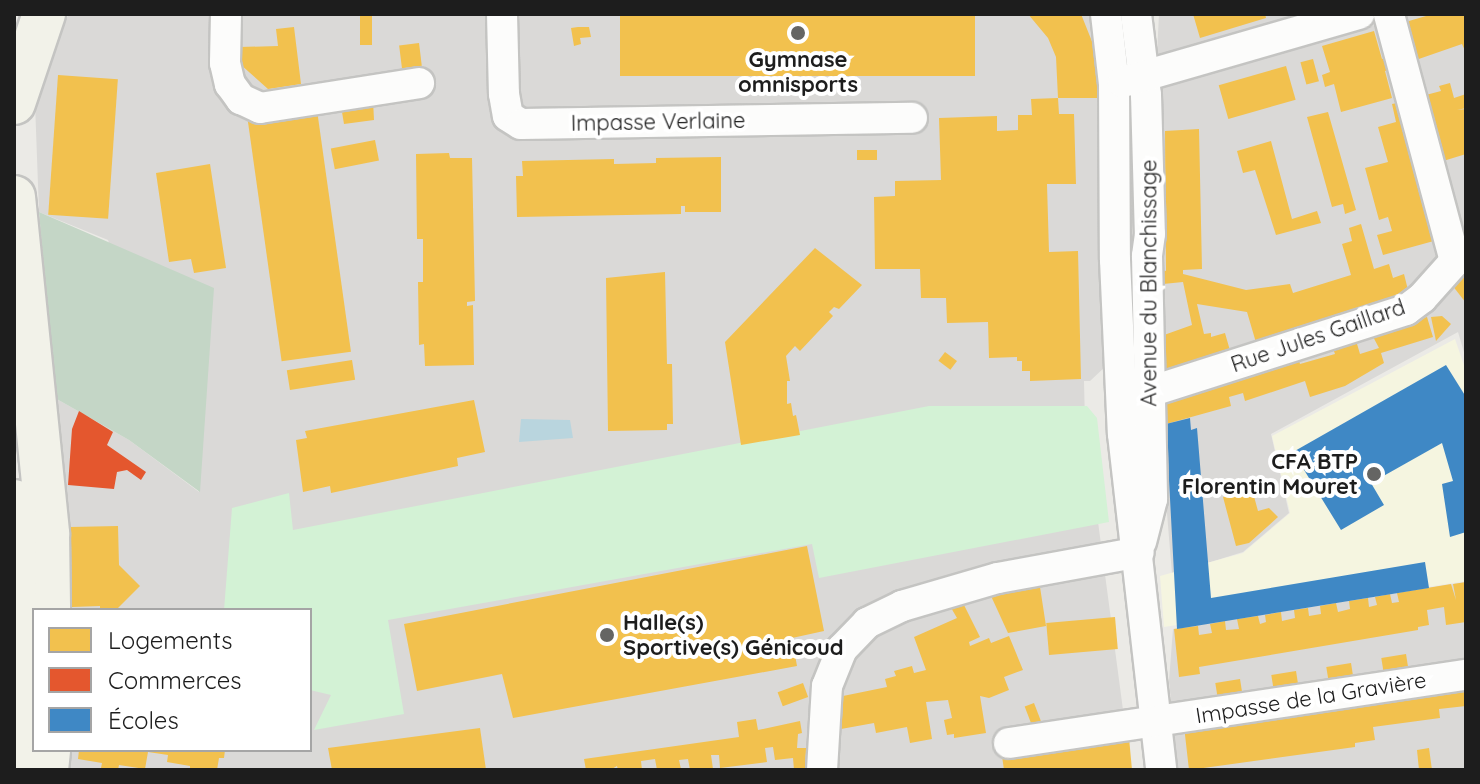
<!DOCTYPE html>
<meta charset="utf-8">
<style>
body{margin:0}
#map{position:relative;width:1480px;height:784px;overflow:hidden;background:#ebeae6;font-family:Quicksand,sans-serif}
div>[style]{position:absolute}
.residential>*{inset:0;background:#dad9d7}
.education>*{inset:0;background:#f5f5e0}
.cemetery>*{inset:0;background:#c4d6c6}
.park>*{inset:0;background:#d3f2d5}
.water>*{inset:0;background:#b9d5de}
.homes>*{inset:0;background:#f2c14e;transform-origin:0 0}
.shops>*{inset:0;background:#e4572e}
.schools>*{inset:0;background:#3f88c5}
.roads{filter:drop-shadow(2px 0 #c4c4c2) drop-shadow(-2px 0 #c4c4c2) drop-shadow(0 2px #c4c4c2) drop-shadow(0 -2px #c4c4c2)}
.street>*{height:30px;margin:-15px;padding:0 15px;transform-origin:15px;border-radius:15px;background:#fcfcfb}
.secondary>*{height:42px;margin:-21px;padding:0 21px;transform-origin:21px;border-radius:21px;background:#f2f2e9}
.dots>*{width:22px;height:22px;translate:-50% -50%;box-sizing:border-box;border:4px solid #fff;border-radius:50%}
span{translate:-50% -50%;white-space:nowrap;text-align:center;line-height:1.15;-webkit-text-stroke:8px #fff;paint-order:stroke}
.poi-label{font-size:22px;color:#1d1d1d;font-weight:700}
.right{translate:-100% -50%;text-align:right}
.left{translate:0 -50%;text-align:left}
.street-label{font-size:22px;color:#1d1d1d}
.frame{position:absolute;inset:0;border:16px solid #1d1d1d;pointer-events:none}
.legend{position:absolute;left:32px;top:608px;width:280px;height:144px;box-sizing:border-box;background:#fff;border:2px solid #a5a5a5;margin:0;padding:10px 14px;list-style:none;font-size:24px;color:#1d1d1d}
.legend li{display:flex;align-items:center;gap:16px;height:40px}
.legend b{width:40px;border:2px solid #a5a5a5}
</style>
<div id="map">
<div class="residential">
<i style="clip-path:polygon(69px 14px,1090px 14px,1096px 23px,1106px 97px,1106px 366px,1090px 381px,1084px 381px,1085px 424px,1131px 770px,57px 770px,59px 750px,310px 750px,310px 610px,65px 610px,55px 398px,129px 440px,199px 492px,108px 240px,39px 212px,35px 103px,49px 47px)"></i>
<i style="clip-path:polygon(1159px 14px,1303px 14px,1157px 55px)"></i>
<i style="clip-path:polygon(1413px 14px,1466px 14px,1466px 359px,1458px 332px,1271px 434px,1289px 513px,1243px 552px,1172px 574px,1156px 380px,1156px 90px)"></i>
<i style="clip-path:polygon(1466px 582px,1466px 770px,1178px 770px,1169px 681px,1173px 629px)"></i>
</div>
<div class="education">
<i style="clip-path:polygon(1455px 339px,1466px 371px,1466px 581px,1164px 627px,1160px 576px,1243px 553px,1290px 513px,1272px 436px)"></i>
</div>
<div class="cemetery">
<i style="clip-path:polygon(39px 212px,214px 288px,200px 492px,129px 440px,55px 398px)"></i>
</div>
<div class="park">
<i style="clip-path:polygon(929px 406px,1087px 406px,1097px 418px,1109px 522px,819px 578px,812px 544px,388px 620px,404px 714px,314px 730px,331px 695px,310px 690px,310px 610px,224px 610px,232px 508px,289px 493px,293px 530px)"></i>
</div>
<div class="water">
<i style="clip-path:polygon(521px 419px,570px 420px,573px 438px,519px 442px)"></i>
</div>
<div class="homes">
<i style="left:360px;top:14px;width:12px;height:31px"></i>
<i style="left:620px;top:14px;width:355px;height:62px"></i>
<i style="clip-path:polygon(1028px 14px,1081px 14px,1095px 49px,1099px 98px,1058px 98px,1056px 57px,1048px 38px)"></i>
<i style="clip-path:polygon(1193px 14px,1265px 14px,1266px 18px,1200px 38px)"></i>
<i style="clip-path:polygon(1433px 14px,1466px 14px,1466px 53px,1462px 44px,1413px 61px,1402px 23px)"></i>
<i style="clip-path:polygon(294px 27px,301px 84px,268px 89px,240px 64px,240px 47px,278px 46px,276px 29px)"></i>
<i style="clip-path:polygon(578px 27px,589px 27px,591px 37px,580px 38px,581px 44px,574px 46px,571px 28px)"></i>
<i style="clip-path:polygon(1374px 31px,1382px 59px,1390px 56px,1394px 68px,1385px 71px,1392px 98px,1341px 112px,1334px 84px,1325px 87px,1322px 75px,1330px 72px,1322px 46px)"></i>
<i style="left:419px;top:43px;width:23px;height:20px;rotate:83deg"></i>
<i style="left:1313px;top:59px;width:23px;height:13px;rotate:75deg"></i>
<i style="left:1286px;top:66px;width:35px;height:70px;rotate:74deg"></i>
<i style="left:58px;top:75px;width:60px;height:140px;rotate:4deg"></i>
<i style="clip-path:polygon(1450px 83px,1454px 98px,1466px 94px,1466px 108px,1457px 110px,1466px 109px,1466px 154px,1440px 162px,1422px 96px,1441px 91px,1439px 86px)"></i>
<i style="clip-path:polygon(1058px 98px,1059px 114px,1074px 114px,1076px 184px,1047px 184px,1049px 252px,1078px 251px,1081px 379px,1030px 381px,1030px 371px,1022px 371px,1022px 361px,1017px 361px,1017px 357px,989px 358px,988px 322px,947px 323px,946px 298px,921px 298px,920px 269px,875px 269px,874px 197px,895px 196px,895px 181px,941px 180px,939px 118px,997px 116px,997px 131px,1018px 130px,1018px 115px,1032px 115px,1031px 99px)"></i>
<i style="clip-path:polygon(373px 100px,374px 120px,344px 124px,341px 106px)"></i>
<i style="clip-path:polygon(1402px 102px,1441px 239px,1383px 255px,1377px 235px,1392px 231px,1388px 217px,1379px 220px,1365px 168px,1388px 162px,1378px 127px,1396px 122px,1392px 104px)"></i>
<i style="left:317px;top:110px;width:244px;height:70px;rotate:82deg"></i>
<i style="clip-path:polygon(1328px 112px,1356px 210px,1345px 214px,1343px 204px,1332px 207px,1307px 117px)"></i>
<i style="clip-path:polygon(1199px 129px,1202px 269px,1183px 270px,1183px 274px,1246px 290px,1290px 284px,1293px 293px,1351px 275px,1342px 244px,1352px 241px,1349px 228px,1361px 224px,1374px 269px,1389px 264px,1393px 278px,1404px 274px,1409px 294px,1257px 346px,1247px 312px,1197px 304px,1204px 334px,1211px 333px,1211px 337px,1225px 333px,1231px 354px,1164px 373px,1164px 335px,1192px 325px,1183px 282px,1163px 284px,1162px 270px,1166px 271px,1165px 131px)"></i>
<i style="left:375px;top:140px;width:21px;height:45px;rotate:79deg"></i>
<i style="clip-path:polygon(1271px 141px,1292px 219px,1317px 211px,1321px 223px,1276px 235px,1255px 170px,1243px 173px,1237px 151px)"></i>
<i style="left:877px;top:150px;width:10px;height:20px;rotate:90deg"></i>
<i style="clip-path:polygon(449px 153px,450px 158px,472px 158px,475px 301px,467px 302px,467px 306px,473px 305px,474px 365px,425px 366px,424px 344px,419px 345px,418px 282px,423px 282px,423px 239px,417px 239px,416px 154px)"></i>
<i style="clip-path:polygon(721px 157px,721px 212px,685px 212px,685px 206px,681px 206px,681px 214px,517px 217px,516px 176px,523px 176px,522px 161px,614px 159px,614px 164px,656px 163px,656px 158px)"></i>
<i style="clip-path:polygon(210px 164px,226px 268px,194px 273px,191px 259px,169px 262px,156px 173px)"></i>
<i style="clip-path:polygon(815px 248px,862px 285px,839px 309px,834px 307px,829px 312px,833px 316px,800px 351px,795px 346px,786px 356px,790px 381px,787px 381px,787px 404px,791px 403px,793px 416px,796px 415px,800px 435px,741px 445px,725px 342px)"></i>
<i style="clip-path:polygon(665px 272px,667px 364px,672px 364px,673px 424px,667px 424px,667px 430px,608px 431px,606px 278px)"></i>
<i style="clip-path:polygon(1466px 275px,1466px 303px,1452px 285px)"></i>
<i style="clip-path:polygon(1442px 316px,1451px 324px,1436px 341px,1431px 317px)"></i>
<i style="clip-path:polygon(1427px 317px,1433px 337px,1381px 353px,1384px 363px,1345px 386px,1310px 397px,1305px 381px,1245px 401px,1243px 393px,1229px 397px,1231px 406px,1166px 424px,1165px 391px,1297px 353px,1300px 364px,1335px 354px,1331px 343px,1355px 337px,1360px 354px,1379px 348px,1370px 331px)"></i>
<i style="left:945px;top:352px;width:15px;height:11px;rotate:37deg"></i>
<i style="left:352px;top:360px;width:20px;height:66px;rotate:81deg"></i>
<i style="clip-path:polygon(474px 400px,485px 452px,457px 458px,458px 466px,331px 493px,330px 486px,303px 492px,296px 440px,307px 438px,305px 431px)"></i>
<i style="clip-path:polygon(1252px 489px,1258px 511px,1269px 508px,1278px 517px,1249px 543px,1236px 546px,1223px 497px)"></i>
<i style="clip-path:polygon(118px 526px,119px 565px,140px 586px,116px 610px,100px 610px,100px 606px,72px 607px,70px 527px)"></i>
<i style="clip-path:polygon(807px 546px,824px 631px,792px 638px,797px 666px,513px 718px,502px 674px,417px 691px,404px 624px)"></i>
<i style="clip-path:polygon(1466px 582px,1466px 622px,1446px 625px,1444px 607px,1427px 610px,1429px 625px,1418px 627px,1418px 630px,1199px 667px,1200px 674px,1179px 677px,1174px 629px,1198px 626px,1199px 635px,1212px 633px,1210px 624px,1225px 621px,1226px 630px,1239px 629px,1237px 619px,1258px 616px,1260px 624px,1266px 622px,1265px 615px,1281px 612px,1282px 621px,1295px 618px,1294px 610px,1308px 608px,1309px 616px,1321px 614px,1320px 606px,1336px 603px,1338px 612px,1350px 609px,1349px 601px,1368px 598px,1369px 607px,1377px 605px,1375px 597px,1390px 594px,1392px 603px,1399px 602px,1397px 593px,1451px 584px,1456px 600px,1453px 584px)"></i>
<i style="clip-path:polygon(1040px 587px,1046px 626px,1008px 633px,991px 596px)"></i>
<i style="clip-path:polygon(963px 603px,980px 637px,969px 642px,970px 646px,989px 638px,991px 643px,1009px 636px,1023px 670px,1004px 677px,1009px 690px,989px 698px,980px 696px,986px 733px,954px 738px,954px 734px,947px 735px,944px 720px,952px 718px,948px 700px,926px 702px,932px 739px,910px 743px,907px 727px,876px 733px,874px 723px,841px 729px,843px 696px,887px 687px,885px 679px,896px 676px,894px 671px,912px 666px,914px 673px,926px 670px,914px 637px,957px 618px,950px 606px)"></i>
<i style="left:1115px;top:617px;width:32px;height:69px;rotate:85deg"></i>
<i style="left:1406px;top:654px;width:20px;height:25px;rotate:81deg"></i>
<i style="left:1351px;top:663px;width:19px;height:25px;rotate:81deg"></i>
<i style="left:1296px;top:671px;width:19px;height:25px;rotate:81deg"></i>
<i style="left:1240px;top:679px;width:19px;height:25px;rotate:81deg"></i>
<i style="left:803px;top:683px;width:15px;height:27px;rotate:70deg"></i>
<i style="clip-path:polygon(1466px 684px,1466px 706px,1439px 709px,1440px 718px,1373px 727px,1375px 740px,1355px 743px,1355px 747px,1189px 770px,1184px 726px)"></i>
<i style="left:1034px;top:703px;width:19px;height:10px;rotate:69deg"></i>
<i style="clip-path:polygon(756px 719px,758px 730px,800px 721px,802px 733px,798px 734px,797px 748px,806px 748px,805px 770px,794px 770px,793px 758px,775px 760px,773px 747px,765px 748px,767px 762px,720px 768px,719px 755px,711px 755px,713px 769px,708px 770px,690px 770px,688px 759px,679px 760px,681px 769px,673px 770px,657px 770px,655px 759px,641px 761px,642px 770px,618px 770px,617px 766px,610px 770px,586px 770px,584px 759px,739px 737px,737px 722px)"></i>
<i style="clip-path:polygon(480px 728px,486px 770px,332px 770px,328px 748px)"></i>
<i style="clip-path:polygon(1129px 738px,1132px 770px,1004px 770px,1002px 756px)"></i>
<i style="clip-path:polygon(1429px 748px,1432px 770px,1419px 770px,1417px 750px)"></i>
<i style="clip-path:polygon(79px 750px,225px 750px,224px 758px,219px 758px,217px 770px,190px 770px,190px 766px,167px 762px,168px 755px,148px 752px,145px 769px,119px 765px,118px 770px,113px 770px,101px 768px,102px 763px,78px 759px)"></i>
</div>
<div class="shops">
<i style="clip-path:polygon(79px 411px,113px 432px,107px 445px,146px 472px,141px 480px,127px 470px,117px 472px,114px 489px,68px 485px,72px 429px)"></i>
</div>
<div class="schools">
<i style="clip-path:polygon(1446px 365px,1466px 397px,1466px 532px,1450px 537px,1442px 484px,1453px 481px,1442px 443px,1371px 483px,1384px 505px,1341px 530px,1293px 452px)"></i>
<i style="clip-path:polygon(1190px 418px,1191px 430px,1197px 428px,1211px 598px,1425px 562px,1429px 588px,1177px 629px,1166px 424px)"></i>
</div>
<div class="roads">
<div class="street">
<i style="left:226px;top:14px;width:49px;rotate:91.2deg"></i>
<i style="left:225px;top:63px;width:22px;rotate:77deg"></i>
<i style="left:230px;top:84px;width:19px;rotate:54deg"></i>
<i style="left:241px;top:99px;width:21px;rotate:25deg"></i>
<i style="left:260px;top:108px;width:161px;rotate:-8.9deg"></i>
<i style="left:502px;top:14px;width:80px;rotate:88.6deg"></i>
<i style="left:504px;top:94px;width:22px;rotate:80deg"></i>
<i style="left:508px;top:116px;width:15px;rotate:32deg"></i>
<i style="left:521px;top:124px;width:391px;rotate:-0.9deg"></i>
<i style="left:1106px;top:14px;width:70px;rotate:83.5deg"></i>
<i style="left:1114px;top:84px;width:176px;rotate:89.7deg"></i>
<i style="left:1115px;top:260px;width:174px;rotate:87.4deg"></i>
<i style="left:1123px;top:434px;width:338px;rotate:83.5deg"></i>
<i style="left:1136px;top:14px;width:82px;rotate:83deg"></i>
<i style="left:1146px;top:95px;width:139px;rotate:88.4deg"></i>
<i style="left:1150px;top:234px;width:22px;rotate:98deg"></i>
<i style="left:1147px;top:256px;width:243px;rotate:88.8deg"></i>
<i style="left:1152px;top:499px;width:44px;rotate:104.3deg"></i>
<i style="left:1123px;top:82px;width:246px;rotate:-16.1deg"></i>
<i style="left:1149px;top:392px;width:270px;rotate:-17.7deg"></i>
<i style="left:1406px;top:310px;width:20px;rotate:-37deg"></i>
<i style="left:1422px;top:298px;width:50px;rotate:-48.3deg"></i>
<i style="left:1455px;top:261px;width:256px;rotate:-105deg"></i>
<i style="left:1009px;top:743px;width:462px;rotate:-8.5deg"></i>
<i style="left:822px;top:770px;width:84px;rotate:-86.6deg"></i>
<i style="left:827px;top:686px;width:40px;rotate:-68deg"></i>
<i style="left:842px;top:649px;width:36px;rotate:-46deg"></i>
<i style="left:867px;top:623px;width:39px;rotate:-26deg"></i>
<i style="left:902px;top:606px;width:100px;rotate:-16.3deg"></i>
<i style="left:998px;top:578px;width:143px;rotate:-10.4deg"></i>
</div>
<div class="secondary">
<i style="left:14px;top:103px;width:94px;rotate:-71.4deg"></i>
<i style="left:14px;top:197px;width:339px;rotate:84.2deg"></i>
<i style="left:48px;top:534px;width:76px;rotate:89.2deg"></i>
<i style="left:14px;top:501px;width:269px;rotate:89.6deg"></i>
<i style="left:47px;top:770px;width:20px;rotate:-84deg"></i>
</div>
</div>
<div class="dots">
<i style="left:798px;top:33px;background:#656563"></i>
<i style="left:1374px;top:474px;background:#656563"></i>
<i style="left:607px;top:635px;background:#656563"></i>
</div>
<div class="poi-label">
<span style="left:798px;top:72px">Gymnase<br>omnisports</span>
<span class="right" style="left:1358px;top:474px">CFA BTP<br>Florentin Mouret</span>
<span class="left" style="left:623px;top:635px">Halle(s)<br>Sportive(s) Génicoud</span>
</div>
<div class="street-label">
<span style="left:658px;top:122px;rotate:-1deg">Impasse Verlaine</span>
<span style="left:1149px;top:283px;rotate:-90deg">Avenue du Blanchissage</span>
<span style="left:1318px;top:336px;rotate:-19deg">Rue Jules Gaillard</span>
<span style="left:1311px;top:698px;rotate:-9deg">Impasse de la Gravière</span>
</div>
<div class="frame"></div>
<ul class="legend">
<li><b style="height:22px;background:#f2c14e"></b>Logements</li>
<li><b style="height:22px;background:#e4572e"></b>Commerces</li>
<li><b style="height:22px;background:#3f88c5"></b>Écoles</li>
</ul>
</div>
